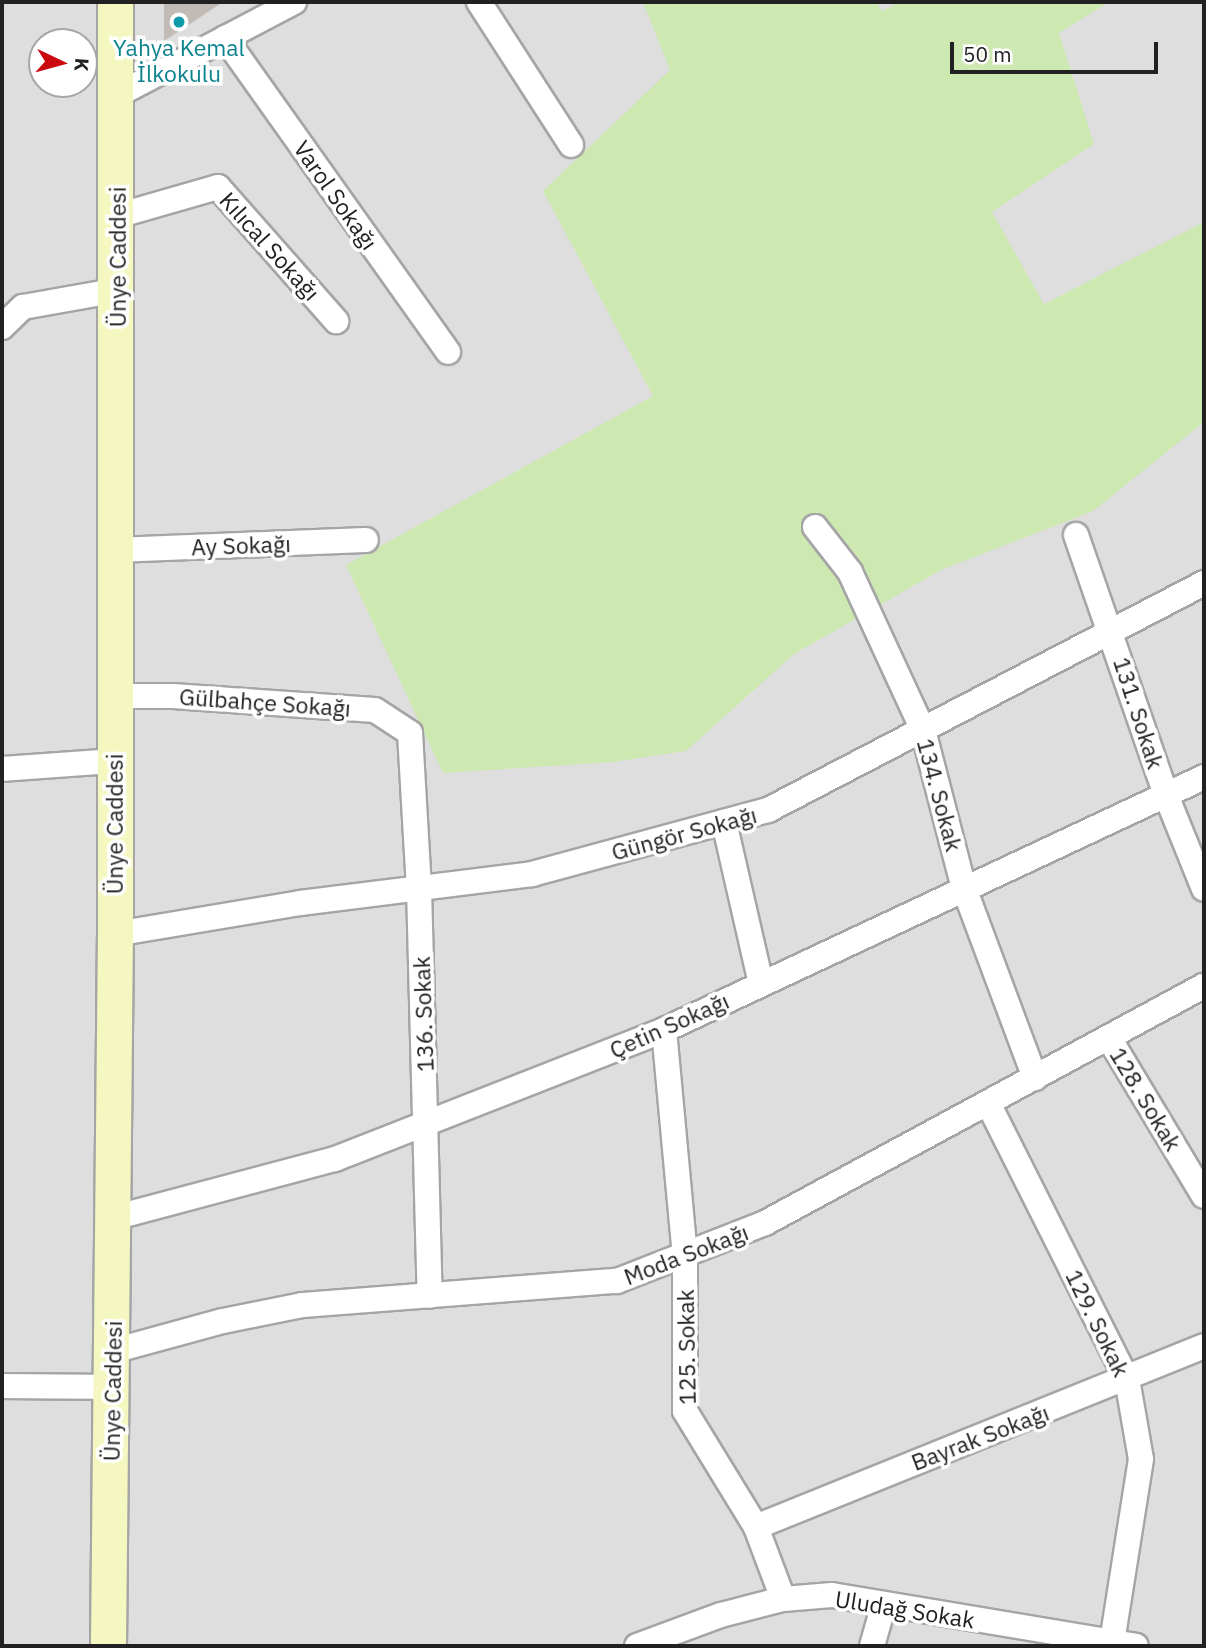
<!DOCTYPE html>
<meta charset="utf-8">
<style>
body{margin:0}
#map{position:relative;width:1206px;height:1648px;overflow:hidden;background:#f1eee8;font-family:"IBM Plex Sans",sans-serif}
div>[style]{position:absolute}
.residential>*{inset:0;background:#dfdede}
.grass>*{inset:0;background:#cde8b1}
.building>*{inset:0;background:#c1bab5}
.roads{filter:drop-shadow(2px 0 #a5a5a5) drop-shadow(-2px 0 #a5a5a5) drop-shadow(0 2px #a5a5a5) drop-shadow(0 -2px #a5a5a5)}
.minor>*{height:24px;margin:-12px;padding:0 12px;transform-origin:12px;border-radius:12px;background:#fff}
.secondary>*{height:35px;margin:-17.5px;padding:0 17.5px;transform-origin:17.5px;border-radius:17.5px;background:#f5f7c0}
.dots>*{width:19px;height:19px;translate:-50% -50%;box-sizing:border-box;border:4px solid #fff;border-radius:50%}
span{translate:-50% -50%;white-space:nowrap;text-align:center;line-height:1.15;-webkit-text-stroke:7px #fff;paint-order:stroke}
.culture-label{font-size:23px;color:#0d838f}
.street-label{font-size:23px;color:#212121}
.frame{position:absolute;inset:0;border:4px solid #212121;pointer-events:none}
.north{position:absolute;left:28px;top:28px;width:70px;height:70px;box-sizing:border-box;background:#fff;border:2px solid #a6a6a6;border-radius:50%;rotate:95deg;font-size:19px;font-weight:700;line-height:28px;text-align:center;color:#212121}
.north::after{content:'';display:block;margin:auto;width:24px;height:32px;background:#c9090d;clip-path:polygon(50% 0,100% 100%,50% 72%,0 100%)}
.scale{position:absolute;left:950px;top:42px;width:208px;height:32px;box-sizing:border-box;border:4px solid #212121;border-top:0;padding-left:9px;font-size:21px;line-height:24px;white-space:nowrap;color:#212121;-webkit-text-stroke:5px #fff;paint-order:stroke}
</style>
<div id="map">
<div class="residential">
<i style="clip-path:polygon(evenodd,2px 2px,1204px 2px,1204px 1646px,2px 1646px,2px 2px,42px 42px,84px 42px,84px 84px,42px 84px,42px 42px)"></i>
</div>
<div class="grass">
<i style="clip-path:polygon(643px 2px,876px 2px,882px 11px,900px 2px,1109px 2px,1059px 33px,1094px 144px,992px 212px,1044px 304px,1204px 222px,1204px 422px,1093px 511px,941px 570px,794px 654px,686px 751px,613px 762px,443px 773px,346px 565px,653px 396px,543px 191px,670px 70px)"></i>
</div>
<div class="building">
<i style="clip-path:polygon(164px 2px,223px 2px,164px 41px)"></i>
</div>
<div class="roads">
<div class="minor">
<i style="left:479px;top:2px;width:170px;rotate:57.2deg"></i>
<i style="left:225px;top:38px;width:385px;rotate:54.6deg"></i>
<i style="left:117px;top:95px;width:200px;rotate:-27.7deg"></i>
<i style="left:117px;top:216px;width:105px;rotate:-16deg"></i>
<i style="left:218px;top:187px;width:179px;rotate:48.6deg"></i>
<i style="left:2px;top:327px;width:29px;rotate:-44deg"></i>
<i style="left:23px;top:307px;width:97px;rotate:-10.1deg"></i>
<i style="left:815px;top:527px;width:57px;rotate:52.1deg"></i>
<i style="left:850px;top:572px;width:174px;rotate:65.2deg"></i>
<i style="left:923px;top:730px;width:163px;rotate:75.5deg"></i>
<i style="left:964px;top:888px;width:203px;rotate:69.5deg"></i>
<i style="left:1076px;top:535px;width:275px;rotate:70.9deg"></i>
<i style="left:1166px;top:795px;width:101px;rotate:68deg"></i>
<i style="left:115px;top:550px;width:251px;rotate:-2.3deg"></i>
<i style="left:114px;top:696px;width:59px"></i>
<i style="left:173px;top:696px;width:202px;rotate:4deg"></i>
<i style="left:375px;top:710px;width:42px;rotate:33.3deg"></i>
<i style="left:410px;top:733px;width:155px;rotate:86.7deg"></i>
<i style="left:419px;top:888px;width:408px;rotate:88.5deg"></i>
<i style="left:2px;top:769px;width:112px;rotate:-4.1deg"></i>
<i style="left:724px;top:822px;width:165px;rotate:77.1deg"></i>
<i style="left:115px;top:934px;width:188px;rotate:-9.5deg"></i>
<i style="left:300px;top:903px;width:234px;rotate:-7.1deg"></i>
<i style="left:532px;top:874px;width:245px;rotate:-15.2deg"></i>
<i style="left:768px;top:810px;width:492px;rotate:-27.5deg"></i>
<i style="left:664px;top:1030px;width:226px;rotate:84.7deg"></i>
<i style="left:685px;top:1255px;width:156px;rotate:90deg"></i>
<i style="left:685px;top:1411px;width:136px;rotate:58.5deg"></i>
<i style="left:756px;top:1527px;width:77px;rotate:69.4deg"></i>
<i style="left:1109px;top:1038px;width:184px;rotate:59deg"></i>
<i style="left:988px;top:1103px;width:309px;rotate:63.3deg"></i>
<i style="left:1127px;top:1379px;width:81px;rotate:80.1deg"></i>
<i style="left:1141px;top:1459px;width:186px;rotate:99deg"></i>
<i style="left:113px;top:1218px;width:230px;rotate:-14.9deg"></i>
<i style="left:335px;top:1159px;width:353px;rotate:-21.4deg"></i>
<i style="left:664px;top:1030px;width:596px;rotate:-25.1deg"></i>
<i style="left:113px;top:1351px;width:114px;rotate:-15.3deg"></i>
<i style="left:223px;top:1321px;width:81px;rotate:-11.4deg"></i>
<i style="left:302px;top:1305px;width:316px;rotate:-4.4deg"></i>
<i style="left:617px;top:1281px;width:159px;rotate:-21.4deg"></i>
<i style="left:765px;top:1223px;width:499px;rotate:-28.4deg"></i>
<i style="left:2px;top:1386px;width:110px;rotate:0.5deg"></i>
<i style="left:756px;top:1527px;width:483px;rotate:-22deg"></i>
<i style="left:637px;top:1646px;width:90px;rotate:-20.3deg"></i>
<i style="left:721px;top:1615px;width:64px;rotate:-14.5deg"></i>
<i style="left:783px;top:1599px;width:49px;rotate:-4.7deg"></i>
<i style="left:832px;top:1595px;width:308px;rotate:9.5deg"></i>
<i style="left:872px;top:1646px;width:44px;rotate:-74.1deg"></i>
</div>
<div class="secondary">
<i style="left:108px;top:1646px;width:712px;rotate:-89.44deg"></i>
<i style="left:115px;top:934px;width:932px;rotate:-90deg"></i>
</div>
</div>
<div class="dots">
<i style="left:179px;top:22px;background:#0f9aa8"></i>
</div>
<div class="culture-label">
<span style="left:179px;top:60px">Yahya Kemal<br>İlkokulu</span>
</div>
<div class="street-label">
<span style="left:336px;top:195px;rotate:55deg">Varol Sokağı</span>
<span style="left:270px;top:246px;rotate:48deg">Kılıcal Sokağı</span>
<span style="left:117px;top:257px;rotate:-90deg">Ünye Caddesi</span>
<span style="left:241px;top:545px;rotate:-2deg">Ay Sokağı</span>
<span style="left:265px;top:702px;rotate:4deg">Gülbahçe Sokağı</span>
<span style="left:1139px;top:713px;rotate:72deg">131. Sokak</span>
<span style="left:940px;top:795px;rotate:75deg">134. Sokak</span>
<span style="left:114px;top:824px;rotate:-90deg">Ünye Caddesi</span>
<span style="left:684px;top:833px;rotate:-15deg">Güngör Sokağı</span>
<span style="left:423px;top:1014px;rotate:-92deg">136. Sokak</span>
<span style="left:669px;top:1025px;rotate:-24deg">Çetin Sokağı</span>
<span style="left:1146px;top:1099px;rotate:59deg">128. Sokak</span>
<span style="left:686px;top:1254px;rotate:-21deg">Moda Sokağı</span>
<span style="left:1098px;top:1323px;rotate:64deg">129. Sokak</span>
<span style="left:686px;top:1347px;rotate:-91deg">125. Sokak</span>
<span style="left:112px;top:1391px;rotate:-89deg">Ünye Caddesi</span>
<span style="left:980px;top:1437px;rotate:-21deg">Bayrak Sokağı</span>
<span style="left:905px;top:1609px;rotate:9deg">Uludağ Sokak</span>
</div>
<div class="frame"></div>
<div class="north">K</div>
<div class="scale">50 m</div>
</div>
